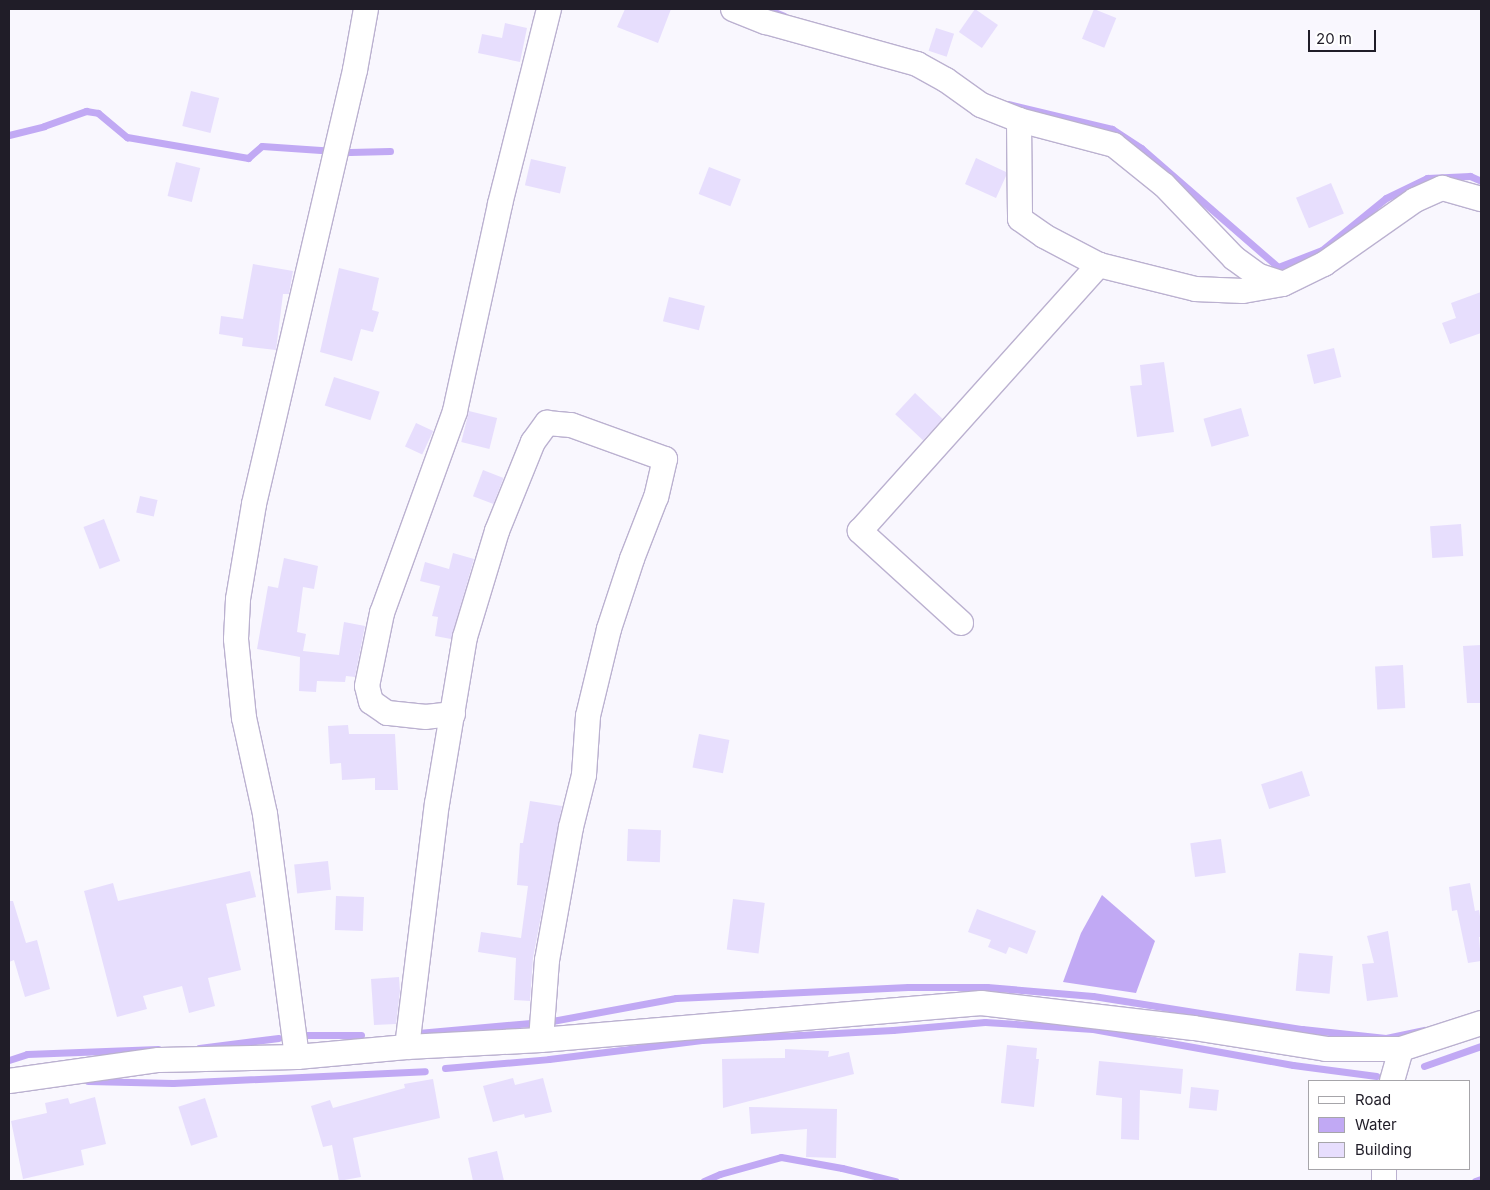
<!DOCTYPE html>
<style>
body{margin:0}
#map{position:relative;width:1490px;height:1190px;overflow:hidden;background:#f9f7fe;font-family:Inter,sans-serif}
div>[style]{position:absolute}
.water>*{inset:0;background:#c1a9f4}
.stream>*{height:7px;margin:-3.5px;padding:0 3.5px;transform-origin:3.5px;border-radius:3.5px;background:#c1a9f4}
.building>*{inset:0;background:#e7defd;transform-origin:0 0}
.roads{filter:drop-shadow(1px 0 #bbb1d0) drop-shadow(-1px 0 #bbb1d0) drop-shadow(0 1px #bbb1d0) drop-shadow(0 -1px #bbb1d0)}
.minor>*{height:24px;margin:-12px;padding:0 12px;transform-origin:12px;border-radius:12px;background:#fff}
span{translate:-50% -50%;white-space:nowrap;text-align:center;line-height:1.15;-webkit-text-stroke:5px #fff;paint-order:stroke}
.frame{position:absolute;inset:0;border:10px solid #201d28;pointer-events:none}
.legend{position:absolute;left:1308px;top:1080px;width:162px;height:90px;box-sizing:border-box;background:#fff;border:1px solid #a6a5a9;margin:0;padding:6px 9px;list-style:none;font-size:15px;color:#201d28}
.legend li{display:flex;align-items:center;gap:10px;height:25px}
.legend b{width:25px;border:1px solid #a6a5a9}
.scale{position:absolute;left:1308px;top:30px;width:68px;height:22px;box-sizing:border-box;border:2px solid #201d28;border-top:0;padding-left:6px;font-size:15px;line-height:18px;white-space:nowrap;color:#201d28;-webkit-text-stroke:4px #fff;paint-order:stroke}
</style>
<div id="map">
<div class="water">
<i style="clip-path:polygon(1102px 895px,1155px 941px,1136px 993px,1063px 982px,1081px 933px)"></i>
</div>
<div class="stream">
<i style="left:767px;top:9px;width:18px;rotate:22deg"></i>
<i style="left:1008px;top:104px;width:107px;rotate:13.5deg"></i>
<i style="left:1112px;top:129px;width:35px;rotate:33deg"></i>
<i style="left:1141px;top:148px;width:181px;rotate:41deg"></i>
<i style="left:1278px;top:267px;width:47px;rotate:-21.1deg"></i>
<i style="left:1322px;top:250px;width:82px;rotate:-39.1deg"></i>
<i style="left:1386px;top:198px;width:46px;rotate:-26deg"></i>
<i style="left:1427px;top:178px;width:43px;rotate:-2.7deg"></i>
<i style="left:1470px;top:176px;width:12px;rotate:24deg"></i>
<i style="left:9px;top:135px;width:36px;rotate:-14deg"></i>
<i style="left:44px;top:126px;width:45px;rotate:-19.7deg"></i>
<i style="left:86px;top:111px;width:12px;rotate:9deg"></i>
<i style="left:98px;top:113px;width:38px;rotate:40deg"></i>
<i style="left:127px;top:137px;width:123px;rotate:9.8deg"></i>
<i style="left:248px;top:158px;width:18px;rotate:-41deg"></i>
<i style="left:262px;top:146px;width:88px;rotate:3.9deg"></i>
<i style="left:350px;top:152px;width:40px;rotate:-1.4deg"></i>
<i style="left:552px;top:1021px;width:126px;rotate:-10.5deg"></i>
<i style="left:676px;top:998px;width:232px;rotate:-2.7deg"></i>
<i style="left:908px;top:987px;width:79px"></i>
<i style="left:987px;top:987px;width:106px;rotate:4.9deg"></i>
<i style="left:1093px;top:996px;width:212px;rotate:9deg"></i>
<i style="left:1302px;top:1029px;width:84px;rotate:6.1deg"></i>
<i style="left:1386px;top:1038px;width:39px;rotate:-12deg"></i>
<i style="left:418px;top:1033px;width:113px;rotate:-5.1deg"></i>
<i style="left:304px;top:1035px;width:57px"></i>
<i style="left:199px;top:1048px;width:80px;rotate:-7.2deg"></i>
<i style="left:9px;top:1060px;width:19px;rotate:-18deg"></i>
<i style="left:27px;top:1054px;width:131px;rotate:-2.2deg"></i>
<i style="left:1424px;top:1066px;width:60px;rotate:-19.3deg"></i>
<i style="left:445px;top:1068px;width:104px;rotate:-4.9deg"></i>
<i style="left:549px;top:1059px;width:154px;rotate:-7.1deg"></i>
<i style="left:702px;top:1040px;width:191px;rotate:-3deg"></i>
<i style="left:893px;top:1030px;width:92px;rotate:-5deg"></i>
<i style="left:985px;top:1022px;width:108px;rotate:3.7deg"></i>
<i style="left:1093px;top:1029px;width:203px;rotate:10.2deg"></i>
<i style="left:1293px;top:1065px;width:84px;rotate:7.5deg"></i>
<i style="left:88px;top:1081px;width:85px;rotate:1.3deg"></i>
<i style="left:173px;top:1083px;width:252px;rotate:-2.7deg"></i>
<i style="left:704px;top:1181px;width:17px;rotate:-24deg"></i>
<i style="left:720px;top:1174px;width:63px;rotate:-15.6deg"></i>
<i style="left:781px;top:1157px;width:62px;rotate:10.2deg"></i>
<i style="left:842px;top:1168px;width:55px;rotate:13.8deg"></i>
<i style="left:1475px;top:1181px;width:6px;rotate:-18deg"></i>
</div>
<div class="building">
<i style="clip-path:polygon(625px 9px,671px 9px,658px 43px,617px 27px)"></i>
<i style="left:975px;top:9px;width:28px;height:28px;rotate:35deg"></i>
<i style="left:1094px;top:9px;width:24px;height:32px;rotate:22deg"></i>
<i style="clip-path:polygon(505px 23px,527px 28px,520px 62px,478px 53px,482px 34px,502px 38px)"></i>
<i style="left:936px;top:28px;width:19px;height:24px;rotate:18deg"></i>
<i style="left:191px;top:91px;width:29px;height:36px;rotate:14deg"></i>
<i style="clip-path:polygon(976px 158px,1006px 172px,1006px 176px,996px 198px,965px 184px)"></i>
<i style="left:531px;top:159px;width:36px;height:27px;rotate:13deg"></i>
<i style="left:176px;top:162px;width:25px;height:35px;rotate:14deg"></i>
<i style="left:709px;top:167px;width:34px;height:29px;rotate:21deg"></i>
<i style="left:1331px;top:183px;width:33px;height:38px;rotate:67deg"></i>
<i style="clip-path:polygon(253px 264px,293px 271px,289px 294px,283px 294px,276px 350px,242px 346px,243px 338px,219px 334px,221px 316px,243px 319px)"></i>
<i style="clip-path:polygon(339px 268px,379px 278px,372px 310px,379px 312px,373px 332px,361px 329px,352px 361px,320px 352px)"></i>
<i style="clip-path:polygon(1481px 292px,1481px 333px,1450px 344px,1442px 323px,1456px 318px,1451px 303px)"></i>
<i style="left:669px;top:297px;width:37px;height:25px;rotate:14deg"></i>
<i style="left:1334px;top:348px;width:30px;height:28px;rotate:76deg"></i>
<i style="clip-path:polygon(1164px 362px,1174px 432px,1137px 437px,1130px 386px,1142px 385px,1140px 365px)"></i>
<i style="left:334px;top:377px;width:48px;height:30px;rotate:18deg"></i>
<i style="left:915px;top:393px;width:38px;height:29px;rotate:43deg"></i>
<i style="left:1241px;top:408px;width:29px;height:39px;rotate:74deg"></i>
<i style="left:469px;top:411px;width:29px;height:32px;rotate:14deg"></i>
<i style="left:416px;top:423px;width:19px;height:26px;rotate:25deg"></i>
<i style="left:483px;top:470px;width:22px;height:28px;rotate:21deg"></i>
<i style="left:140px;top:496px;width:18px;height:17px;rotate:13deg"></i>
<i style="left:104px;top:519px;width:45px;height:22px;rotate:69deg"></i>
<i style="left:1461px;top:524px;width:32px;height:31px;rotate:86deg"></i>
<i style="clip-path:polygon(453px 553px,474px 559px,451px 639px,435px 636px,438px 617px,432px 616px,440px 586px,420px 581px,425px 562px,449px 569px)"></i>
<i style="clip-path:polygon(284px 558px,318px 566px,314px 589px,303px 587px,297px 632px,306px 634px,303px 651px,339px 655px,344px 622px,365px 626px,355px 677px,346px 676px,345px 682px,317px 681px,316px 692px,299px 691px,300px 657px,257px 649px,268px 586px,278px 588px)"></i>
<i style="clip-path:polygon(1481px 645px,1481px 703px,1467px 703px,1463px 646px)"></i>
<i style="left:1403px;top:665px;width:43px;height:28px;rotate:87deg"></i>
<i style="clip-path:polygon(348px 725px,349px 734px,395px 734px,398px 790px,375px 790px,375px 778px,342px 780px,341px 763px,330px 764px,328px 726px)"></i>
<i style="left:699px;top:734px;width:31px;height:34px;rotate:11deg"></i>
<i style="left:1302px;top:771px;width:26px;height:43px;rotate:72deg"></i>
<i style="clip-path:polygon(530px 801px,562px 806px,533px 958px,530px 1001px,514px 1000px,516px 958px,478px 952px,481px 932px,521px 938px,528px 886px,517px 885px,520px 843px,523px 843px)"></i>
<i style="left:628px;top:829px;width:33px;height:32px;rotate:2deg"></i>
<i style="left:1221px;top:839px;width:34px;height:31px;rotate:82deg"></i>
<i style="left:328px;top:861px;width:29px;height:34px;rotate:84deg"></i>
<i style="clip-path:polygon(250px 871px,256px 897px,226px 904px,241px 970px,208px 978px,215px 1006px,189px 1013px,182px 986px,143px 996px,147px 1009px,117px 1017px,84px 891px,113px 883px,118px 901px)"></i>
<i style="clip-path:polygon(1470px 883px,1475px 911px,1479px 910px,1481px 923px,1481px 937px,1479px 937px,1481px 961px,1468px 963px,1457px 910px,1452px 911px,1449px 887px)"></i>
<i style="left:336px;top:896px;width:28px;height:34px;rotate:2deg"></i>
<i style="left:733px;top:899px;width:32px;height:51px;rotate:7deg"></i>
<i style="clip-path:polygon(9px 901px,13px 901px,26px 943px,37px 940px,50px 989px,25px 997px,14px 960px,9px 962px)"></i>
<i style="clip-path:polygon(977px 909px,1036px 931px,1027px 954px,1009px 947px,1006px 954px,988px 947px,991px 940px,968px 932px)"></i>
<i style="clip-path:polygon(1388px 931px,1398px 997px,1367px 1001px,1362px 964px,1374px 963px,1367px 936px)"></i>
<i style="left:1299px;top:953px;width:34px;height:38px;rotate:5deg"></i>
<i style="clip-path:polygon(399px 977px,400px 991px,396px 1024px,374px 1025px,371px 979px)"></i>
<i style="clip-path:polygon(1007px 1045px,1037px 1048px,1036px 1059px,1039px 1059px,1034px 1107px,1001px 1103px)"></i>
<i style="clip-path:polygon(785px 1049px,829px 1051px,828px 1057px,849px 1052px,854px 1074px,723px 1108px,722px 1059px,785px 1058px)"></i>
<i style="clip-path:polygon(1099px 1061px,1183px 1069px,1181px 1094px,1140px 1090px,1139px 1140px,1121px 1139px,1122px 1098px,1096px 1095px)"></i>
<i style="clip-path:polygon(513px 1078px,515px 1085px,543px 1078px,552px 1112px,525px 1118px,524px 1114px,493px 1122px,483px 1086px)"></i>
<i style="clip-path:polygon(433px 1079px,440px 1118px,353px 1138px,361px 1177px,339px 1181px,332px 1145px,323px 1147px,311px 1106px,330px 1100px,333px 1108px,405px 1088px,404px 1084px)"></i>
<i style="left:1191px;top:1087px;width:28px;height:21px;rotate:6deg"></i>
<i style="clip-path:polygon(95px 1097px,106px 1144px,81px 1150px,84px 1165px,23px 1179px,11px 1121px,47px 1113px,45px 1103px,68px 1098px,70px 1104px)"></i>
<i style="left:205px;top:1098px;width:41px;height:28px;rotate:72deg"></i>
<i style="clip-path:polygon(749px 1107px,837px 1109px,836px 1158px,806px 1157px,807px 1129px,751px 1134px)"></i>
<i style="clip-path:polygon(497px 1151px,504px 1181px,473px 1181px,468px 1158px)"></i>
</div>
<div class="roads">
<div class="minor">
<i style="left:733px;top:9px;width:35px;rotate:22deg"></i>
<i style="left:766px;top:22px;width:157px;rotate:15.5deg"></i>
<i style="left:917px;top:64px;width:33px;rotate:29deg"></i>
<i style="left:946px;top:80px;width:43px;rotate:35.5deg"></i>
<i style="left:981px;top:105px;width:41px;rotate:21.5deg"></i>
<i style="left:1019px;top:120px;width:98px;rotate:14.7deg"></i>
<i style="left:1114px;top:145px;width:64px;rotate:38.7deg"></i>
<i style="left:1164px;top:185px;width:101px;rotate:46.2deg"></i>
<i style="left:1234px;top:258px;width:31px;rotate:36deg"></i>
<i style="left:1259px;top:276px;width:25px;rotate:18deg"></i>
<i style="left:1283px;top:284px;width:46px;rotate:-26deg"></i>
<i style="left:1324px;top:264px;width:111px;rotate:-35.1deg"></i>
<i style="left:1415px;top:200px;width:30px;rotate:-24deg"></i>
<i style="left:1442px;top:188px;width:41px;rotate:15.8deg"></i>
<i style="left:1019px;top:120px;width:99px;rotate:89.4deg"></i>
<i style="left:1020px;top:219px;width:29px;rotate:35deg"></i>
<i style="left:1044px;top:236px;width:62px;rotate:27.8deg"></i>
<i style="left:1099px;top:265px;width:99px;rotate:14deg"></i>
<i style="left:1195px;top:289px;width:48px;rotate:2.4deg"></i>
<i style="left:1243px;top:291px;width:39px;rotate:-10deg"></i>
<i style="left:961px;top:623px;width:137px;rotate:-137.7deg"></i>
<i style="left:860px;top:531px;width:358px;rotate:-48.1deg"></i>
<i style="left:453px;top:714px;width:27px;rotate:174deg"></i>
<i style="left:426px;top:717px;width:39px;rotate:-174deg"></i>
<i style="left:387px;top:713px;width:19px;rotate:-145deg"></i>
<i style="left:371px;top:702px;width:16px;rotate:-104deg"></i>
<i style="left:367px;top:686px;width:75px;rotate:-78.4deg"></i>
<i style="left:382px;top:613px;width:215px;rotate:-70.1deg"></i>
<i style="left:455px;top:411px;width:212px;rotate:-77.7deg"></i>
<i style="left:500px;top:204px;width:201px;rotate:-75.9deg"></i>
<i style="left:407px;top:1047px;width:245px;rotate:-83deg"></i>
<i style="left:437px;top:804px;width:169px;rotate:-80.5deg"></i>
<i style="left:465px;top:637px;width:111px;rotate:-73.2deg"></i>
<i style="left:497px;top:531px;width:96px;rotate:-68deg"></i>
<i style="left:533px;top:442px;width:24px;rotate:-54deg"></i>
<i style="left:547px;top:423px;width:24px;rotate:5deg"></i>
<i style="left:571px;top:425px;width:100px;rotate:19.9deg"></i>
<i style="left:665px;top:459px;width:39px;rotate:103deg"></i>
<i style="left:656px;top:497px;width:66px;rotate:111.2deg"></i>
<i style="left:632px;top:559px;width:74px;rotate:108.2deg"></i>
<i style="left:609px;top:629px;width:89px;rotate:103.6deg"></i>
<i style="left:588px;top:716px;width:59px;rotate:93.9deg"></i>
<i style="left:584px;top:775px;width:54px;rotate:104deg"></i>
<i style="left:571px;top:827px;width:135px;rotate:100.2deg"></i>
<i style="left:547px;top:960px;width:80px;rotate:94.3deg"></i>
<i style="left:297px;top:1057px;width:245px;rotate:-97.5deg"></i>
<i style="left:265px;top:814px;width:98px;rotate:-102.3deg"></i>
<i style="left:244px;top:718px;width:79px;rotate:-95.8deg"></i>
<i style="left:236px;top:639px;width:40px;rotate:-87.1deg"></i>
<i style="left:238px;top:599px;width:96px;rotate:-80.4deg"></i>
<i style="left:254px;top:504px;width:446px;rotate:-76.9deg"></i>
<i style="left:355px;top:70px;width:62px;rotate:-79.8deg"></i>
<i style="left:9px;top:1081px;width:151px;rotate:-8deg"></i>
<i style="left:159px;top:1060px;width:138px;rotate:-1.2deg"></i>
<i style="left:297px;top:1057px;width:110px;rotate:-5.2deg"></i>
<i style="left:407px;top:1047px;width:134px;rotate:-3deg"></i>
<i style="left:541px;top:1040px;width:442px;rotate:-4.8deg"></i>
<i style="left:981px;top:1003px;width:214px;rotate:6.7deg"></i>
<i style="left:1194px;top:1028px;width:134px;rotate:9deg"></i>
<i style="left:1326px;top:1049px;width:75px"></i>
<i style="left:1401px;top:1049px;width:84px;rotate:-18deg"></i>
<i style="left:1392px;top:1081px;width:33px;rotate:-74deg"></i>
<i style="left:1384px;top:1169px;width:12px;rotate:90deg"></i>
</div>
</div>
<div class="frame"></div>
<ul class="legend">
<li><b style="height:6px;background:#fff"></b>Road</li>
<li><b style="height:14px;background:#c1a9f4"></b>Water</li>
<li><b style="height:14px;background:#e7defd"></b>Building</li>
</ul>
<div class="scale">20 m</div>
</div>
